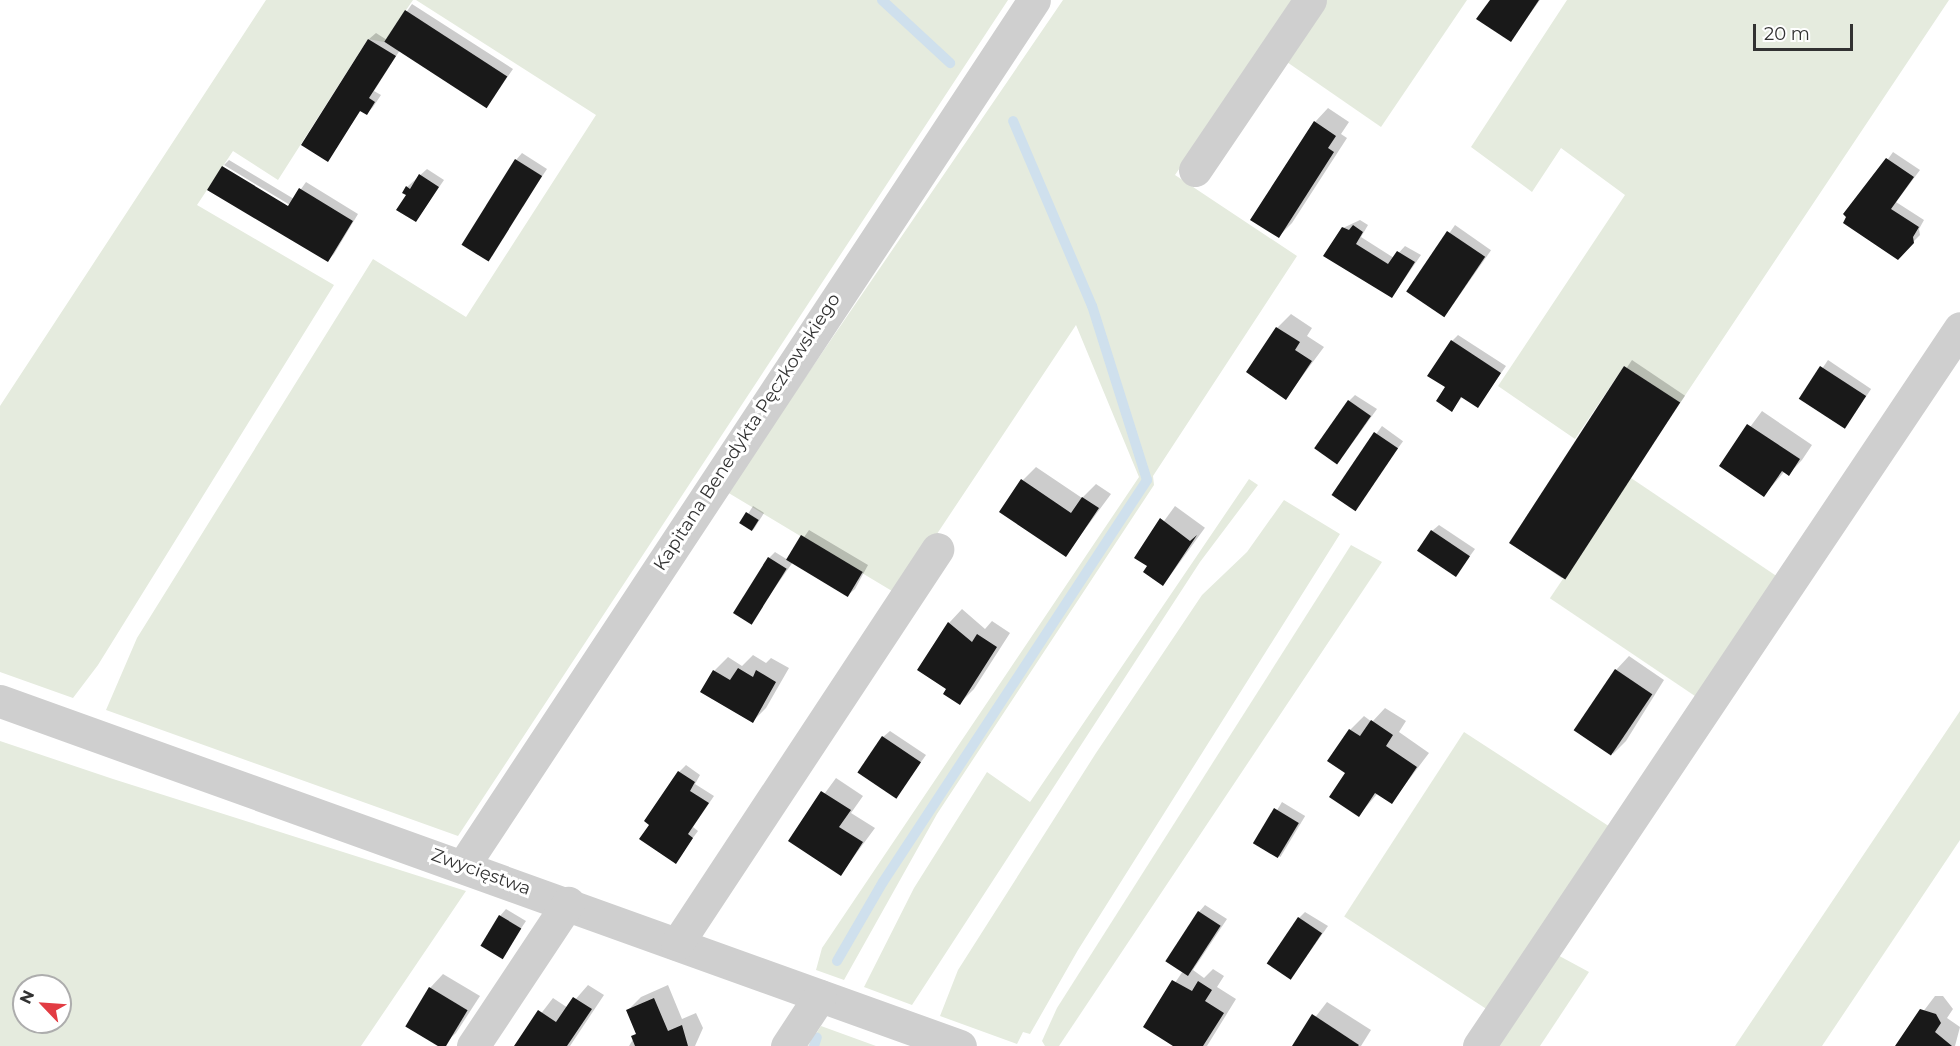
<!DOCTYPE html>
<meta charset="utf-8">
<style>
body{margin:0}
#map{position:relative;width:1960px;height:1046px;overflow:hidden;background:#fff;font-family:Montserrat,sans-serif}
div>[style]{position:absolute}
.green>*{inset:0;background:#e5ebde;transform-origin:0 0}
.shadow>*{inset:0;background:#0003;transform-origin:0 0}
.stream>*{height:10px;margin:-5px;padding:0 5px;transform-origin:5px;border-radius:5px;background:#cfe0ed}
.building>*{inset:0;background:#191919;transform-origin:0 0}
.minor>*{height:33px;margin:-16.5px;padding:0 16.5px;transform-origin:16.5px;border-radius:16.5px;background:#cfcfcf}
span{translate:-50% -50%;white-space:nowrap;text-align:center;line-height:1.15;-webkit-text-stroke:6px #fff;paint-order:stroke}
.street-label{font-size:18px;color:#323232}
.north{position:absolute;left:12px;top:974px;width:60px;height:60px;box-sizing:border-box;background:#fff;border:2px solid #adadad;border-radius:50%;rotate:295deg;font-size:16px;font-weight:700;line-height:24px;text-align:center;color:#323232}
.north::after{content:'';display:block;margin:auto;width:21px;height:27px;background:#e23c43;clip-path:polygon(50% 0,100% 100%,50% 72%,0 100%)}
.scale{position:absolute;left:1753px;top:24px;width:100px;height:27px;box-sizing:border-box;border:3px solid #323232;border-top:0;padding-left:8px;font-size:18px;line-height:21px;white-space:nowrap;color:#323232;-webkit-text-stroke:4px #fff;paint-order:stroke}
</style>
<div id="map">
<div class="green">
<i style="clip-path:polygon(266px 0,413px 0,384px 42px,368px 39px,278px 180px,233px 151px,197px 205px,334px 285px,98px 665px,73px 698px,0 672px,0 406px)"></i>
<i style="clip-path:polygon(416px 0,1008px 0,458px 836px,106px 710px,137px 638px,373px 259px,466px 317px,596px 115px)"></i>
<i style="clip-path:polygon(1063px 0,1294px 0,1175px 175px,1297px 256px,1153px 476px,1154px 485px,937px 814px,844px 980px,816px 970px,822px 948px,1139px 477px,1076px 325px,897px 594px,727px 492px)"></i>
<i style="clip-path:polygon(1324px 0,1467px 0,1381px 127px,1284px 60px)"></i>
<i style="clip-path:polygon(1567px 0,1949px 0,1680px 403px,1624px 366px,1575px 439px,1498px 386px,1625px 195px,1561px 148px,1532px 192px,1471px 147px)"></i>
<i style="left:1631px;top:478px;width:179px;height:145px;rotate:34deg"></i>
<i style="clip-path:polygon(1249px 479px,1258px 485px,1200px 562px,912px 1005px,864px 987px,914px 888px,987px 772px,1030px 802px)"></i>
<i style="clip-path:polygon(1284px 500px,1340px 534px,1078px 950px,1030px 1034px,1023px 1032px,1017px 1044px,940px 1016px,958px 970px,1096px 753px,1202px 595px,1247px 552px)"></i>
<i style="clip-path:polygon(1351px 545px,1382px 562px,1059px 1046px,1045px 1046px,1042px 1041px,1057px 1008px)"></i>
<i style="clip-path:polygon(1960px 711px,1960px 840px,1822px 1046px,1735px 1046px)"></i>
<i style="left:1464px;top:732px;width:177px;height:220px;rotate:33deg"></i>
<i style="clip-path:polygon(evenodd,0 741px,113px 779px,466px 891px,361px 1046px,0 1046px,0 741px,24px 986px,60px 986px,60px 1022px,24px 1022px,24px 986px)"></i>
<i style="clip-path:polygon(1552px 952px,1589px 972px,1540px 1046px,1492px 1046px)"></i>
<i style="clip-path:polygon(821px 1026px,876px 1046px,808px 1046px)"></i>
</div>
<div class="shadow">
<i style="clip-path:polygon(1491px 0,1540px 0,1511px 40px)"></i>
<i style="clip-path:polygon(412px 4px,513px 69px,493px 98px,487px 105px,400px 50px,374px 91px,381px 95px,373px 107px,367px 113px,361px 110px,327px 160px,303px 144px,369px 39px,376px 33px,387px 40px)"></i>
<i style="clip-path:polygon(1328px 108px,1349px 122px,1341px 134px,1347px 138px,1292px 223px,1279px 236px,1315px 122px)"></i>
<i style="clip-path:polygon(1893px 152px,1920px 170px,1896px 202px,1924px 220px,1919px 229px,1920px 235px,1897px 258px,1848px 216px)"></i>
<i style="clip-path:polygon(522px 153px,547px 169px,487px 259px,516px 160px)"></i>
<i style="clip-path:polygon(229px 160px,294px 199px,306px 182px,358px 214px,334px 254px,328px 260px,295px 208px,224px 165px)"></i>
<i style="clip-path:polygon(427px 169px,444px 180px,416px 221px,407px 187px)"></i>
<i style="clip-path:polygon(1360px 220px,1368px 225px,1361px 237px,1394px 258px,1405px 246px,1421px 255px,1392px 297px,1343px 228px)"></i>
<i style="left:1455px;top:225px;width:44px;height:81px;rotate:35deg"></i>
<i style="clip-path:polygon(1291px 314px,1312px 328px,1307px 336px,1324px 347px,1286px 398px,1277px 328px)"></i>
<i style="clip-path:polygon(1458px 335px,1506px 366px,1478px 406px,1463px 396px,1452px 410px,1452px 341px)"></i>
<i style="left:1632px;top:360px;width:64px;height:220px;rotate:34deg"></i>
<i style="left:1828px;top:360px;width:52px;height:47px;rotate:34deg"></i>
<i style="clip-path:polygon(1355px 395px,1377px 409px,1338px 463px,1349px 401px)"></i>
<i style="clip-path:polygon(1762px 411px,1812px 445px,1802px 460px,1789px 474px,1785px 471px,1764px 495px,1721px 466px)"></i>
<i style="left:1382px;top:426px;width:26px;height:83px;rotate:36deg"></i>
<i style="clip-path:polygon(1036px 467px,1082px 498px,1096px 484px,1111px 494px,1066px 555px,1023px 480px)"></i>
<i style="left:753px;top:506px;width:13px;height:20px;rotate:32deg"></i>
<i style="left:1175px;top:506px;width:37px;height:64px;rotate:36deg"></i>
<i style="clip-path:polygon(1439px 525px,1475px 549px,1456px 575px,1432px 531px)"></i>
<i style="clip-path:polygon(809px 530px,868px 565px,855px 589px,848px 595px,793px 562px,750px 623px,769px 558px,775px 552px,788px 560px)"></i>
<i style="clip-path:polygon(962px 609px,985px 629px,992px 621px,1010px 633px,974px 689px,960px 703px,948px 688px,949px 623px)"></i>
<i style="clip-path:polygon(753px 655px,766px 663px,771px 658px,789px 668px,766px 708px,753px 721px,714px 671px,728px 657px,742px 666px)"></i>
<i style="clip-path:polygon(1629px 656px,1664px 680px,1626px 741px,1613px 754px,1616px 670px)"></i>
<i style="clip-path:polygon(1385px 708px,1406px 721px,1399px 732px,1429px 753px,1392px 802px,1378px 793px,1359px 815px,1347px 773px,1350px 730px,1364px 716px,1372px 722px)"></i>
<i style="clip-path:polygon(890px 731px,926px 755px,897px 796px,883px 737px)"></i>
<i style="clip-path:polygon(686px 765px,700px 775px,695px 784px,714px 796px,693px 827px,698px 831px,675px 862px,679px 772px)"></i>
<i style="clip-path:polygon(836px 778px,863px 796px,851px 813px,875px 828px,841px 874px,790px 841px)"></i>
<i style="left:1282px;top:802px;width:27px;height:48px;rotate:31deg"></i>
<i style="clip-path:polygon(1205px 905px,1227px 919px,1193px 970px,1204px 978px,1213px 969px,1224px 976px,1217px 987px,1236px 999px,1207px 1046px,1176px 1046px,1145px 1027px,1183px 971px,1199px 912px)"></i>
<i style="clip-path:polygon(506px 909px,526px 921px,502px 957px,500px 916px)"></i>
<i style="clip-path:polygon(1305px 912px,1328px 926px,1292px 977px,1299px 918px)"></i>
<i style="clip-path:polygon(443px 974px,480px 996px,456px 1033px,442px 1046px,408px 1025px,430px 988px)"></i>
<i style="clip-path:polygon(588px 985px,604px 995px,570px 1046px,516px 1046px,553px 998px,568px 1008px)"></i>
<i style="clip-path:polygon(668px 985px,682px 1019px,696px 1013px,703px 1028px,695px 1046px,629px 1046px,637px 1033px,628px 1010px,641px 997px)"></i>
<i style="clip-path:polygon(1935px 996px,1943px 996px,1953px 1009px,1947px 1018px,1960px 1027px,1955px 1046px,1897px 1046px)"></i>
<i style="clip-path:polygon(1327px 1002px,1371px 1030px,1361px 1046px,1293px 1046px)"></i>
</div>
<div class="stream">
<i style="left:882px;top:0;width:93px;rotate:42.8deg"></i>
<i style="left:837px;top:961px;width:91px;rotate:-59.8deg"></i>
<i style="left:883px;top:882px;width:481px;rotate:-56.7deg"></i>
<i style="left:1147px;top:480px;width:182px;rotate:-107.5deg"></i>
<i style="left:1092px;top:306px;width:201px;rotate:-113.1deg"></i>
<i style="left:814px;top:1046px;width:9px;rotate:-72deg"></i>
</div>
<div class="building">
<i style="clip-path:polygon(1490px 0,1539px 0,1511px 42px,1476px 19px)"></i>
<i style="left:405px;top:10px;width:122px;height:38px;rotate:33deg"></i>
<i style="clip-path:polygon(368px 39px,396px 56px,369px 98px,375px 102px,367px 115px,360px 111px,328px 162px,301px 145px)"></i>
<i style="clip-path:polygon(1314px 121px,1336px 136px,1328px 148px,1334px 152px,1279px 238px,1250px 220px)"></i>
<i style="clip-path:polygon(1886px 158px,1914px 177px,1891px 209px,1919px 227px,1913px 237px,1914px 243px,1898px 260px,1843px 223px,1846px 217px,1843px 214px)"></i>
<i style="left:515px;top:159px;width:32px;height:101px;rotate:32deg"></i>
<i style="clip-path:polygon(222px 166px,288px 206px,299px 188px,353px 221px,328px 262px,207px 190px)"></i>
<i style="clip-path:polygon(419px 174px,439px 187px,416px 222px,396px 210px,406px 195px,402px 193px,406px 186px,410px 189px)"></i>
<i style="clip-path:polygon(1353px 225px,1363px 232px,1356px 244px,1388px 264px,1397px 251px,1415px 262px,1392px 298px,1323px 256px,1342px 227px,1349px 230px)"></i>
<i style="left:1447px;top:231px;width:46px;height:73px;rotate:34deg"></i>
<i style="clip-path:polygon(1276px 327px,1300px 342px,1295px 350px,1312px 361px,1286px 400px,1246px 372px)"></i>
<i style="clip-path:polygon(1451px 340px,1501px 373px,1478px 408px,1461px 397px,1452px 412px,1436px 401px,1445px 387px,1427px 376px)"></i>
<i style="left:1624px;top:366px;width:67px;height:211px;rotate:33deg"></i>
<i style="left:1820px;top:366px;width:55px;height:39px;rotate:33deg"></i>
<i style="left:1348px;top:400px;width:28px;height:59px;rotate:35deg"></i>
<i style="clip-path:polygon(1747px 424px,1800px 459px,1789px 476px,1782px 471px,1764px 497px,1719px 466px)"></i>
<i style="left:1374px;top:432px;width:29px;height:76px;rotate:34deg"></i>
<i style="clip-path:polygon(1021px 479px,1071px 513px,1082px 497px,1099px 508px,1066px 557px,999px 512px)"></i>
<i style="left:746px;top:512px;width:15px;height:13px;rotate:32deg"></i>
<i style="clip-path:polygon(1160px 518px,1190px 541px,1197px 535px,1163px 586px,1143px 572px,1147px 566px,1134px 558px)"></i>
<i style="left:1431px;top:530px;width:47px;height:25px;rotate:34deg"></i>
<i style="left:801px;top:535px;width:72px;height:29px;rotate:31deg"></i>
<i style="left:768px;top:557px;width:22px;height:66px;rotate:32deg"></i>
<i style="clip-path:polygon(948px 622px,972px 642px,977px 634px,997px 647px,960px 705px,943px 694px,946px 689px,917px 670px)"></i>
<i style="clip-path:polygon(738px 668px,753px 677px,756px 670px,776px 682px,753px 723px,700px 692px,713px 670px,730px 680px)"></i>
<i style="left:1615px;top:669px;width:45px;height:74px;rotate:34deg"></i>
<i style="clip-path:polygon(1371px 720px,1393px 735px,1386px 746px,1417px 767px,1392px 804px,1375px 793px,1359px 817px,1329px 797px,1345px 773px,1327px 761px,1349px 729px,1360px 736px)"></i>
<i style="left:882px;top:736px;width:47px;height:44px;rotate:34deg"></i>
<i style="clip-path:polygon(678px 771px,695px 782px,690px 791px,709px 803px,688px 834px,693px 838px,676px 864px,639px 839px,649px 825px,644px 821px)"></i>
<i style="clip-path:polygon(821px 791px,851px 810px,839px 827px,863px 842px,841px 876px,788px 841px)"></i>
<i style="left:1274px;top:808px;width:29px;height:41px;rotate:31deg"></i>
<i style="left:1198px;top:911px;width:27px;height:60px;rotate:33deg"></i>
<i style="left:499px;top:915px;width:26px;height:36px;rotate:31deg"></i>
<i style="left:1298px;top:917px;width:29px;height:56px;rotate:34deg"></i>
<i style="clip-path:polygon(1172px 980px,1192px 991px,1198px 981px,1212px 990px,1205px 1001px,1224px 1013px,1203px 1046px,1173px 1046px,1143px 1027px)"></i>
<i style="left:429px;top:987px;width:45px;height:46px;rotate:31deg"></i>
<i style="clip-path:polygon(573px 997px,592px 1009px,567px 1046px,514px 1046px,538px 1010px,556px 1022px)"></i>
<i style="clip-path:polygon(654px 998px,668px 1031px,682px 1025px,688px 1046px,635px 1046px,631px 1036px,636px 1034px,626px 1010px)"></i>
<i style="clip-path:polygon(1920px 1009px,1936px 1014px,1941px 1023px,1935px 1032px,1952px 1046px,1895px 1046px)"></i>
<i style="clip-path:polygon(1312px 1014px,1359px 1045px,1358px 1046px,1292px 1046px)"></i>
</div>
<div class="minor">
<i style="left:1195px;top:170px;width:205px;rotate:-55.9deg"></i>
<i style="left:0;top:701px;width:1020px;rotate:19.77deg"></i>
<i style="left:463px;top:866px;width:1037px;rotate:-56.6deg"></i>
<i style="left:677px;top:944px;width:473px;rotate:-56.6deg"></i>
<i style="left:473px;top:1046px;width:172px;rotate:-56.4deg"></i>
<i style="left:787px;top:1046px;width:60px;rotate:-56.6deg"></i>
<i style="left:1479px;top:1046px;width:864px;rotate:-56.18deg"></i>
</div>
<div class="street-label">
<span style="left:747px;top:432px;rotate:-57deg">Kapitana Benedykta Pęczkowskiego</span>
<span style="left:481px;top:872px;rotate:20deg">Zwycięstwa</span>
</div>
<div class="north">N</div>
<div class="scale">20 m</div>
</div>
